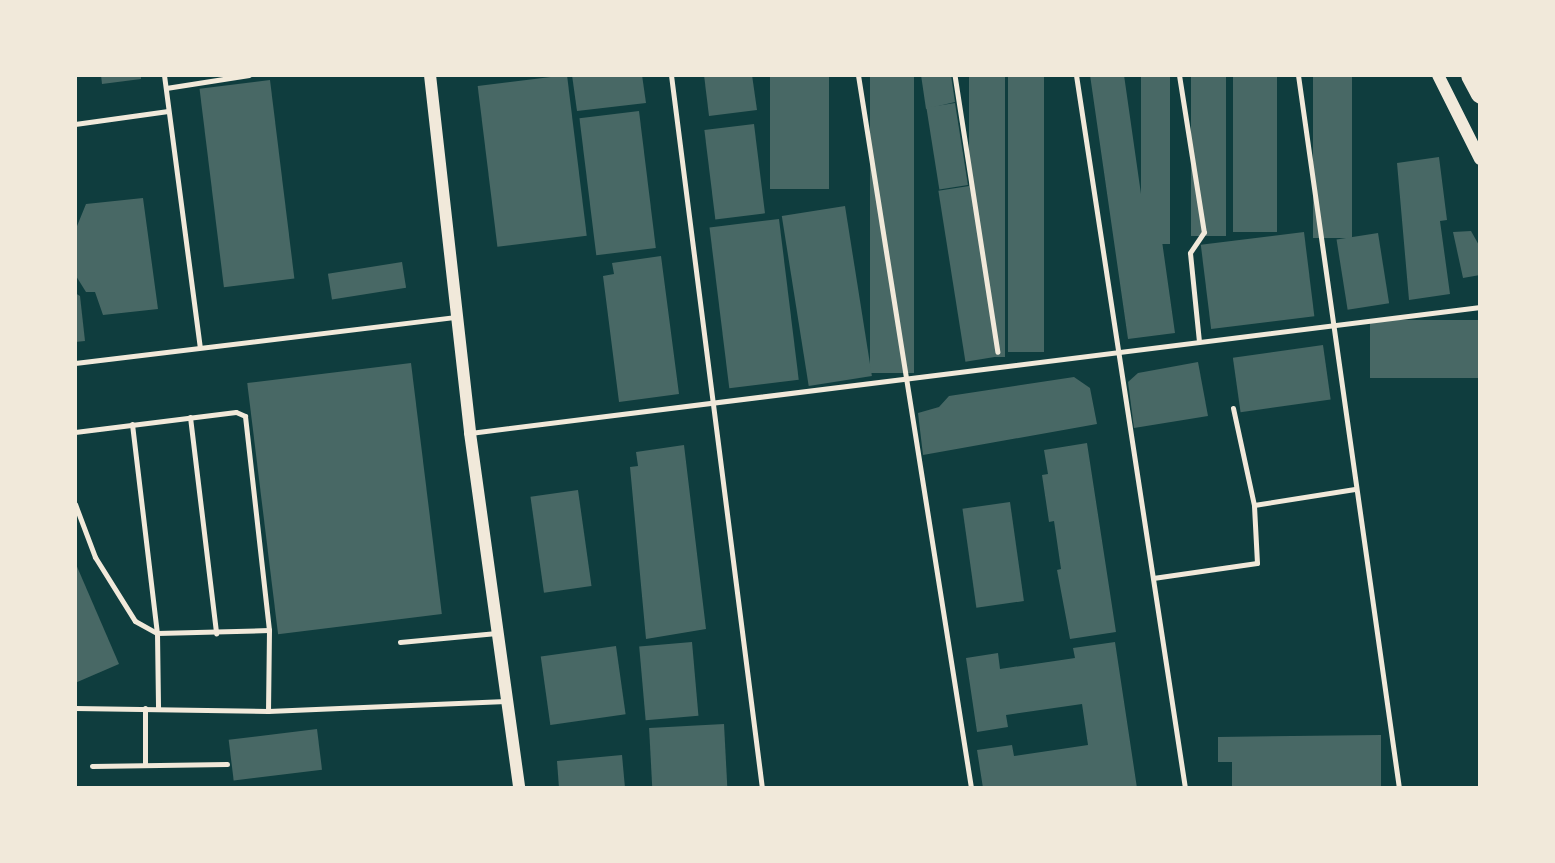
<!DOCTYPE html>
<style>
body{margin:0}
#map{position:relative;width:1555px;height:863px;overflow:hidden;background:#0f3d3e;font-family:"Public Sans",sans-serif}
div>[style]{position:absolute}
.building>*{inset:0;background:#486865;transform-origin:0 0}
.path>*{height:4.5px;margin:-2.25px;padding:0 2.25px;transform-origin:2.25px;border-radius:2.25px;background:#f1e9da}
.service>*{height:5px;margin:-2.5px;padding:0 2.5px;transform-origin:2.5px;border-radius:2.5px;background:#f1e9da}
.tertiary>*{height:12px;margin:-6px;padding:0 6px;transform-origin:6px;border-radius:6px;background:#f1e9da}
.trunk>*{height:19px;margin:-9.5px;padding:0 9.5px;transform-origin:9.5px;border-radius:9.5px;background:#f1e9da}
span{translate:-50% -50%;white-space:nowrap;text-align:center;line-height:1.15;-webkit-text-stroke:7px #f1e9da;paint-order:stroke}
.frame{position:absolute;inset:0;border:77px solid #f1e9da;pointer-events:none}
</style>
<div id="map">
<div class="building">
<i style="clip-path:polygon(101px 75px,141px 75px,141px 79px,102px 84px)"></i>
<i style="left:567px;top:75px;width:162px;height:90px;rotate:83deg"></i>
<i style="clip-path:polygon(572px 75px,642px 75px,646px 103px,577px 111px)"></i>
<i style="clip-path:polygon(704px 75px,752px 75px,757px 110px,709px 116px)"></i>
<i style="left:770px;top:75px;width:59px;height:114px"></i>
<i style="left:870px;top:75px;width:44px;height:298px"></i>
<i style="clip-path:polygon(921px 75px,951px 75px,955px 102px,926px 109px)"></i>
<i style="left:969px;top:75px;width:36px;height:282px"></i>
<i style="left:1008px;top:75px;width:36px;height:277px"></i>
<i style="clip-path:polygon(1090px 75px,1124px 75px,1148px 243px,1162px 241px,1175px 333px,1128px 339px)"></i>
<i style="left:1141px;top:75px;width:29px;height:169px"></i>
<i style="left:1191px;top:75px;width:35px;height:161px"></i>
<i style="left:1233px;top:75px;width:44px;height:157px"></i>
<i style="left:1313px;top:75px;width:39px;height:163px"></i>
<i style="left:270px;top:80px;width:200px;height:71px;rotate:83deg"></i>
<i style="left:955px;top:103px;width:83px;height:29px;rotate:81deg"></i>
<i style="left:639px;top:111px;width:138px;height:60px;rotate:83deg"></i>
<i style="left:754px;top:124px;width:90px;height:50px;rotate:83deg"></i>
<i style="clip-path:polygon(1439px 157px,1447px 220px,1440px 221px,1450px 294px,1409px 300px,1397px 163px)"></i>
<i style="left:969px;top:186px;width:173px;height:31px;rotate:81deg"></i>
<i style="clip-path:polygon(143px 198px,158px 309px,103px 315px,95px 292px,86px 292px,76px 276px,75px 231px,86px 204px)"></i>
<i style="left:845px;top:206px;width:172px;height:64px;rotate:81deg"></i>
<i style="left:779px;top:219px;width:162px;height:70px;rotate:83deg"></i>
<i style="clip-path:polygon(1471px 231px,1480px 247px,1480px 275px,1463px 278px,1453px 232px)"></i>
<i style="left:1304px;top:232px;width:85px;height:104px;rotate:83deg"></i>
<i style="left:1378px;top:233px;width:71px;height:42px;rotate:81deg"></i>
<i style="clip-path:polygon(661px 256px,679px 394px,619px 402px,603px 276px,614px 274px,612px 263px)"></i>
<i style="left:402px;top:262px;width:26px;height:75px;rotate:81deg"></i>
<i style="clip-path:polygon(75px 293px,80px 296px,85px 341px,75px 342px)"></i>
<i style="left:1480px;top:320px;width:58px;height:110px;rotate:90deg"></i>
<i style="left:1323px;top:345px;width:55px;height:91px;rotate:82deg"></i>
<i style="clip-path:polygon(1198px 362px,1208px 416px,1134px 428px,1128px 382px,1138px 373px)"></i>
<i style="left:411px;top:363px;width:253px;height:165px;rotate:83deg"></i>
<i style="clip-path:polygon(1074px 377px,1090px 388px,1097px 424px,923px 455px,918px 413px,939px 407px,949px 396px)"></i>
<i style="clip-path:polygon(1087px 443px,1116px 632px,1070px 639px,1057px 570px,1061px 569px,1054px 521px,1049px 522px,1042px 475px,1048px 474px,1044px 450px)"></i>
<i style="clip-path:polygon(684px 445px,706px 629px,646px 639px,630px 467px,638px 466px,636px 452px)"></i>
<i style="left:578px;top:490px;width:97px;height:48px;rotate:82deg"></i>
<i style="left:1010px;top:502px;width:100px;height:48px;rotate:82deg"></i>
<i style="clip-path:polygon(75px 562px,119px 664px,75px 683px)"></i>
<i style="left:692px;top:642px;width:74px;height:53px;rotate:85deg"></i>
<i style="clip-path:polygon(1115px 642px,1137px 788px,983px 788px,977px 750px,1012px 745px,1014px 756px,1088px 745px,1082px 704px,1006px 715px,1008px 727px,977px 732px,966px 658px,998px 653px,1000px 669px,1075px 658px,1073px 648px)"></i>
<i style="left:616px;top:646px;width:69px;height:76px;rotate:82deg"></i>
<i style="left:724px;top:724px;width:64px;height:75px;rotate:87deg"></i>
<i style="left:317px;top:729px;width:41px;height:89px;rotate:83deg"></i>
<i style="clip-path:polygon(1381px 735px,1381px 788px,1232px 788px,1232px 762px,1218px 762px,1218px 737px)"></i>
<i style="clip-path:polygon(622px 755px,625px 788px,559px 788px,557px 761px)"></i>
</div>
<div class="path">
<i style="left:955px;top:75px;width:280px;rotate:81.2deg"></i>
</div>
<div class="service">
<i style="left:164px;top:75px;width:274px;rotate:82.5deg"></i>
<i style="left:671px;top:75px;width:719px;rotate:82.73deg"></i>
<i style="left:858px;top:75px;width:722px;rotate:80.99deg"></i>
<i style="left:1076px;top:75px;width:721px;rotate:81.31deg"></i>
<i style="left:1179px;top:75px;width:159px;rotate:81deg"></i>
<i style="left:1204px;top:232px;width:25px;rotate:124deg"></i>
<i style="left:1190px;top:253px;width:89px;rotate:84.2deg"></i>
<i style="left:1298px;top:75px;width:720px;rotate:81.94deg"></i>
<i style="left:166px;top:88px;width:84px;rotate:-8.9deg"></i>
<i style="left:75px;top:124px;width:94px;rotate:-8deg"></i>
<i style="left:75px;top:363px;width:384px;rotate:-6.9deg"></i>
<i style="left:1233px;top:408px;width:99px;rotate:77.8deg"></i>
<i style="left:190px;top:417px;width:218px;rotate:83.1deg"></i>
<i style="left:132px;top:424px;width:210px;rotate:83.2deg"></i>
<i style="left:157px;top:633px;width:76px;rotate:89.2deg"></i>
<i style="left:75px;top:432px;width:162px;rotate:-7.1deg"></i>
<i style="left:236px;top:412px;width:10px;rotate:24deg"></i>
<i style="left:245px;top:416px;width:215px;rotate:83.6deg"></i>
<i style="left:269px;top:630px;width:81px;rotate:90.7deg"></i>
<i style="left:470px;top:433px;width:1018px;rotate:-7.11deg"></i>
<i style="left:75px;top:504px;width:57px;rotate:69.3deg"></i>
<i style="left:95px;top:557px;width:75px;rotate:58deg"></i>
<i style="left:135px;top:621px;width:25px;rotate:29deg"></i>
<i style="left:157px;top:633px;width:112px;rotate:-1.5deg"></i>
<i style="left:1153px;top:578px;width:105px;rotate:-8.2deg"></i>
<i style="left:1257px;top:563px;width:58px;rotate:-93deg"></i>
<i style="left:1254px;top:505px;width:102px;rotate:-9deg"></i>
<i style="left:400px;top:642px;width:97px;rotate:-5.3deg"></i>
<i style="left:75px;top:708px;width:193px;rotate:0.9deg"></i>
<i style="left:268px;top:711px;width:238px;rotate:-2.4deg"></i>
<i style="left:145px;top:765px;width:57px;rotate:-90deg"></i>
<i style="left:92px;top:766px;width:135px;rotate:-0.8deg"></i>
</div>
<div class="tertiary">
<i style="left:430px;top:75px;width:360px;rotate:83.6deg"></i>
<i style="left:470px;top:433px;width:358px;rotate:82.1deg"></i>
<i style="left:1438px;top:75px;width:94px;rotate:63.4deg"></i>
</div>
<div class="trunk">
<i style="left:1470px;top:75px;width:21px;rotate:62deg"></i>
</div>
<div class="frame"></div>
</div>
